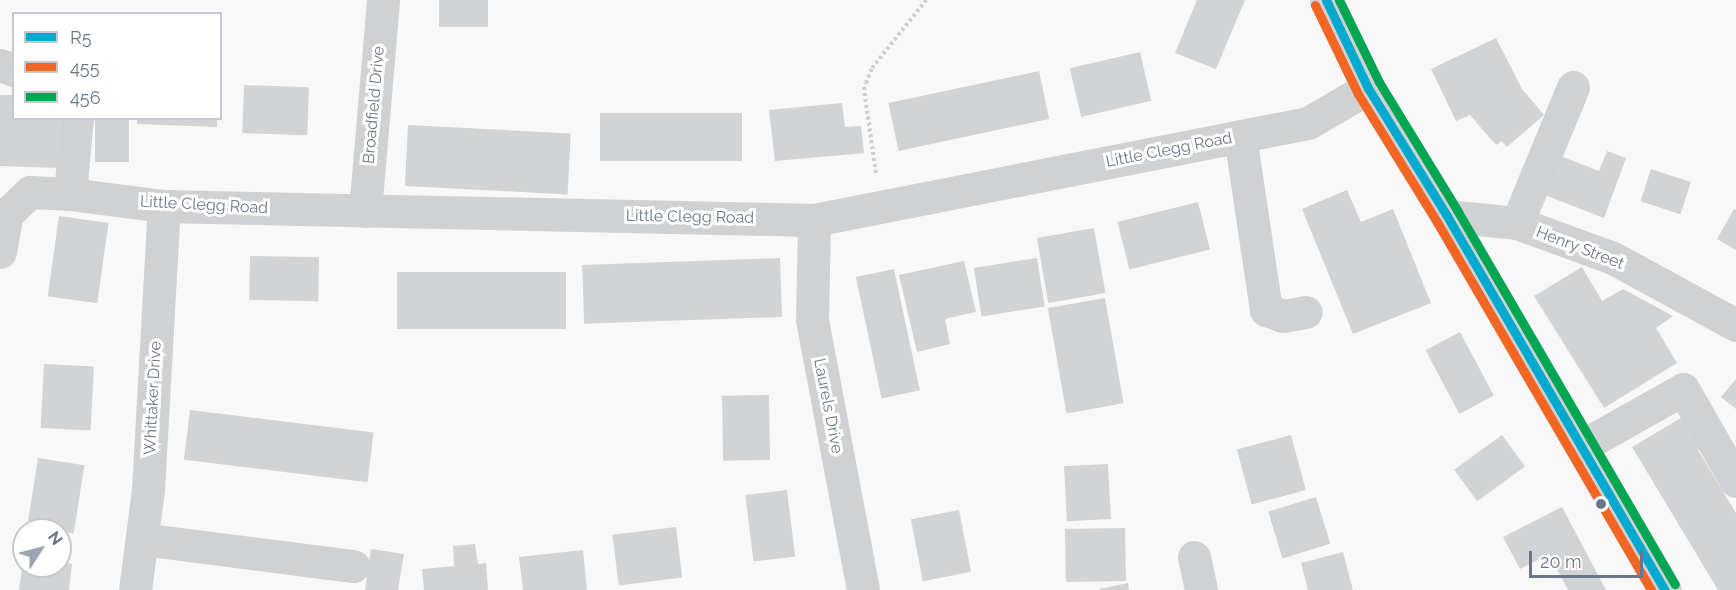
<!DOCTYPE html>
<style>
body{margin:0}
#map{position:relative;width:1736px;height:590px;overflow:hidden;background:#f8f8f8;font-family:Raleway,sans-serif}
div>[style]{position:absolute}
.building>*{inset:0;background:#d2d3d4;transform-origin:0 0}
.path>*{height:4px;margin-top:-2px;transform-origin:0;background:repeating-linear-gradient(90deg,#cececf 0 3px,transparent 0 6px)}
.minor>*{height:33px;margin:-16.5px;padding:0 16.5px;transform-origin:16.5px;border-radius:16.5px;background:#d0d1d3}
.bus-1>*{height:9px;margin:-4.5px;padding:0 4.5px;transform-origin:4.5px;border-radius:4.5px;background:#00a9ce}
.bus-2>*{height:9px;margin:-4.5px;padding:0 4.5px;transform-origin:4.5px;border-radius:4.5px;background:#f26522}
.bus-3>*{height:9px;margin:-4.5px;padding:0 4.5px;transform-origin:4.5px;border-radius:4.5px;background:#00a651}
.dots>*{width:16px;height:16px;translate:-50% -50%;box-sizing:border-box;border:3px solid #fff;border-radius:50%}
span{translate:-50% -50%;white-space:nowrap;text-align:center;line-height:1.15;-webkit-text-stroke:6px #fff;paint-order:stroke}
.street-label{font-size:16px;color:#687788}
.legend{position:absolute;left:12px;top:12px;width:210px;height:108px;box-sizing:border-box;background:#fff;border:2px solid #c3c9cf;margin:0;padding:8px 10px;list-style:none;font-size:18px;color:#687788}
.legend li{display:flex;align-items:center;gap:12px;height:30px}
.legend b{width:30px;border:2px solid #c3c9cf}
.north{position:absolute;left:12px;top:518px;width:60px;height:60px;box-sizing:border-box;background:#fff;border:2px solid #c3c9cf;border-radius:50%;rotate:54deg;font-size:16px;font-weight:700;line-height:24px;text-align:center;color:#687788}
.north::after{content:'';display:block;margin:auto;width:21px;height:27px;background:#9aa4af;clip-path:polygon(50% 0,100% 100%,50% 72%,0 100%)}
.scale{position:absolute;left:1529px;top:551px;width:114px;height:27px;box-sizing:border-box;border:3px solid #687788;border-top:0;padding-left:8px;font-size:18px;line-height:21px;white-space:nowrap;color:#687788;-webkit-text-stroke:4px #fff;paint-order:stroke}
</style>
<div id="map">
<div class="building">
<i style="left:439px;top:0;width:49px;height:27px"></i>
<i style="clip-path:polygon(1197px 0,1245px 0,1216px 69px,1175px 53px)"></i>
<i style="clip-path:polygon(1496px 38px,1522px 89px,1544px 115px,1507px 147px,1502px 141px,1496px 145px,1470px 115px,1456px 121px,1431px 69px)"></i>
<i style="left:1140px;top:52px;width:50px;height:72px;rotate:77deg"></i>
<i style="left:1039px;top:71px;width:49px;height:154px;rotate:78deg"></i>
<i style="left:244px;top:85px;width:65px;height:48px;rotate:2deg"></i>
<i style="clip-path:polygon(0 95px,14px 95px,14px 118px,61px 118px,59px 168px,0 166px)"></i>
<i style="clip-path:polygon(842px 103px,845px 127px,861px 126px,864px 153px,775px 161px,769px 110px)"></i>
<i style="left:600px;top:113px;width:142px;height:48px"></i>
<i style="left:95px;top:118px;width:34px;height:44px"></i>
<i style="clip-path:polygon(137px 118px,217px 118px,217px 127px,137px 124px)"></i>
<i style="left:408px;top:125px;width:163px;height:61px;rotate:3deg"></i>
<i style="clip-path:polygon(1607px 151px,1626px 158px,1604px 218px,1542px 194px,1558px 155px,1599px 171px)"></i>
<i style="left:1651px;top:169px;width:42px;height:34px;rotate:18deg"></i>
<i style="clip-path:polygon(1347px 190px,1361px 222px,1393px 209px,1431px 303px,1353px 334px,1302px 209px)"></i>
<i style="left:1198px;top:202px;width:49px;height:83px;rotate:76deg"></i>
<i style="clip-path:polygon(1734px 209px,1736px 210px,1736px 250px,1717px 239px)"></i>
<i style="left:59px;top:216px;width:50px;height:81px;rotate:8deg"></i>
<i style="left:1094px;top:228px;width:66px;height:58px;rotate:80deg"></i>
<i style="left:250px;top:256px;width:69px;height:44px;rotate:1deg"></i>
<i style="left:780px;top:258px;width:59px;height:198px;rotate:88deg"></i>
<i style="left:1037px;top:258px;width:49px;height:64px;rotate:81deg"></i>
<i style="clip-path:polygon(964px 261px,976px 312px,945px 319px,950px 344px,917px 352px,899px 275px)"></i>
<i style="clip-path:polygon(1582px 267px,1602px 301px,1623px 289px,1673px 316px,1656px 328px,1677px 363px,1604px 408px,1534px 296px)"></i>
<i style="left:894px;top:269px;width:124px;height:39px;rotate:78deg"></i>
<i style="left:397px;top:272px;width:169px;height:57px"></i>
<i style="left:1105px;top:298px;width:107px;height:58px;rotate:80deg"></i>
<i style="left:1460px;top:332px;width:72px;height:39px;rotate:62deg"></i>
<i style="left:44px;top:364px;width:50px;height:64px;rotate:3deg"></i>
<i style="clip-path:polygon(1736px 379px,1736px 409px,1721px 397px)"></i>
<i style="left:769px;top:395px;width:65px;height:47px;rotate:89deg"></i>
<i style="left:190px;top:410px;width:185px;height:50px;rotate:7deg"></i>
<i style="clip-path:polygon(1686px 415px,1705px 447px,1698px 450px,1736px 513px,1736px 590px,1718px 590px,1632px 447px)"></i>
<i style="left:1291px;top:435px;width:57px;height:56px;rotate:75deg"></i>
<i style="left:1502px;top:435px;width:39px;height:59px;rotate:54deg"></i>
<i style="left:38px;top:458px;width:47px;height:69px;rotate:9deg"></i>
<i style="left:1108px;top:464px;width:55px;height:44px;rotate:87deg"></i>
<i style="left:787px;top:490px;width:67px;height:42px;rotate:83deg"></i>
<i style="left:1316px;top:497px;width:49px;height:50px;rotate:73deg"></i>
<i style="clip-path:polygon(1562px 507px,1606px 590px,1568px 590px,1549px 554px,1520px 569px,1503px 537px)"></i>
<i style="left:959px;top:510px;width:63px;height:49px;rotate:79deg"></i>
<i style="left:676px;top:527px;width:51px;height:64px;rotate:83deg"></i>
<i style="left:1125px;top:528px;width:53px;height:60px;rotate:89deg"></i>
<i style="clip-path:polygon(475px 544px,478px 564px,486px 563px,488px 590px,424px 590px,422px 569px,454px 566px,453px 546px)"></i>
<i style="clip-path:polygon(371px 549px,404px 554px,398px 590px,365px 590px)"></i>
<i style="clip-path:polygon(583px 550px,587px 590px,523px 590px,519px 557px)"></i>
<i style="clip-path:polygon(1343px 552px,1353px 590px,1308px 590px,1301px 563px)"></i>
<i style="clip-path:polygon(23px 562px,24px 566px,60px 566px,60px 562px,72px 564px,69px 590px,19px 590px)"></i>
<i style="clip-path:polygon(1128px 583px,1129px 590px,1100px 590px,1099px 589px)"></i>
</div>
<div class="path">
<i style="left:876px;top:173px;width:84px;rotate:-98.2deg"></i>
<i style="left:864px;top:90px;width:7px;rotate:-74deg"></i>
<i style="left:866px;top:83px;width:16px;rotate:-68deg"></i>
<i style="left:872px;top:68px;width:87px;rotate:-51.5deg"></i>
</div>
<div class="minor">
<i style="left:1326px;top:0;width:98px;rotate:64.5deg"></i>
<i style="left:1368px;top:88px;width:150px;rotate:58.3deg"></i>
<i style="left:1447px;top:216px;width:433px;rotate:59.8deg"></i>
<i style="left:0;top:65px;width:15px;rotate:20deg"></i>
<i style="left:77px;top:118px;width:76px;rotate:95.3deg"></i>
<i style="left:70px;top:194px;width:95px;rotate:7.3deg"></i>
<i style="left:164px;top:206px;width:650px;rotate:1.23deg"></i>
<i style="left:814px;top:220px;width:503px;rotate:-11.11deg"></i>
<i style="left:1308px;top:123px;width:69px;rotate:-30.3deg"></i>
<i style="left:1240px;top:136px;width:176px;rotate:81.5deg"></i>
<i style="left:1266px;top:310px;width:18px;rotate:19deg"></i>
<i style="left:1283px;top:316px;width:23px;rotate:-10deg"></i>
<i style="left:365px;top:211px;width:212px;rotate:-85.1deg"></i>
<i style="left:1447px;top:216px;width:70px;rotate:5.7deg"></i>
<i style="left:1517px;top:223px;width:102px;rotate:20deg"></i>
<i style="left:1613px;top:258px;width:140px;rotate:28.6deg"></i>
<i style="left:814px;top:220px;width:100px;rotate:91.1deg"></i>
<i style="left:812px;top:320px;width:275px;rotate:79.3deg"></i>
<i style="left:1517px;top:223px;width:147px;rotate:-67.6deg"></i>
<i style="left:0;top:252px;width:39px;rotate:-80deg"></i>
<i style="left:7px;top:214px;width:32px;rotate:-44deg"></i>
<i style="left:30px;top:192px;width:40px;rotate:2.9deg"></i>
<i style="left:1582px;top:446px;width:116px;rotate:-29.4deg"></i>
<i style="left:1683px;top:389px;width:106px;rotate:60.1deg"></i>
<i style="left:142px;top:539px;width:213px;rotate:7.3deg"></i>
<i style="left:1194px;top:557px;width:34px;rotate:78deg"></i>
<i style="left:135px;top:590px;width:101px;rotate:-82.6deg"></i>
<i style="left:148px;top:490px;width:284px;rotate:-86.8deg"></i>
</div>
<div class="bus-1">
<i style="left:1326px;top:0;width:98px;rotate:64.5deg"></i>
<i style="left:1368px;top:88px;width:150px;rotate:58.3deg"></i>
<i style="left:1447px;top:216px;width:433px;rotate:59.8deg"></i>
</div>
<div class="bus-2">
<i style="left:1315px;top:5px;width:99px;rotate:64.2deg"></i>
<i style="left:1358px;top:94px;width:150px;rotate:58.3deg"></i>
<i style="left:1437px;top:222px;width:426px;rotate:59.8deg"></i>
</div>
<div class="bus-3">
<i style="left:1339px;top:0;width:91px;rotate:64deg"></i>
<i style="left:1379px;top:82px;width:150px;rotate:58.6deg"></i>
<i style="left:1457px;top:210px;width:433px;rotate:59.8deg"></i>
</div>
<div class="dots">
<i style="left:1601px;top:504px;background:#687788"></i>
</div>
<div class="street-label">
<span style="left:374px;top:105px;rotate:-85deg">Broadfield Drive</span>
<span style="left:1169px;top:150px;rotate:-11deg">Little Clegg Road</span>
<span style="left:204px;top:205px;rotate:3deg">Little Clegg Road</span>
<span style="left:690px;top:217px;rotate:1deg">Little Clegg Road</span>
<span style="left:1580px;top:248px;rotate:21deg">Henry Street</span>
<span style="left:153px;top:398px;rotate:-87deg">Whittaker Drive</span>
<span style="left:828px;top:406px;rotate:79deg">Laurels Drive</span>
</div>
<ul class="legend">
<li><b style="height:8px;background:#00a9ce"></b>R5</li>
<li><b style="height:8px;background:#f26522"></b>455</li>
<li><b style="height:8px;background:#00a651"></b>456</li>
</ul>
<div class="north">N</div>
<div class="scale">20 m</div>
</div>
